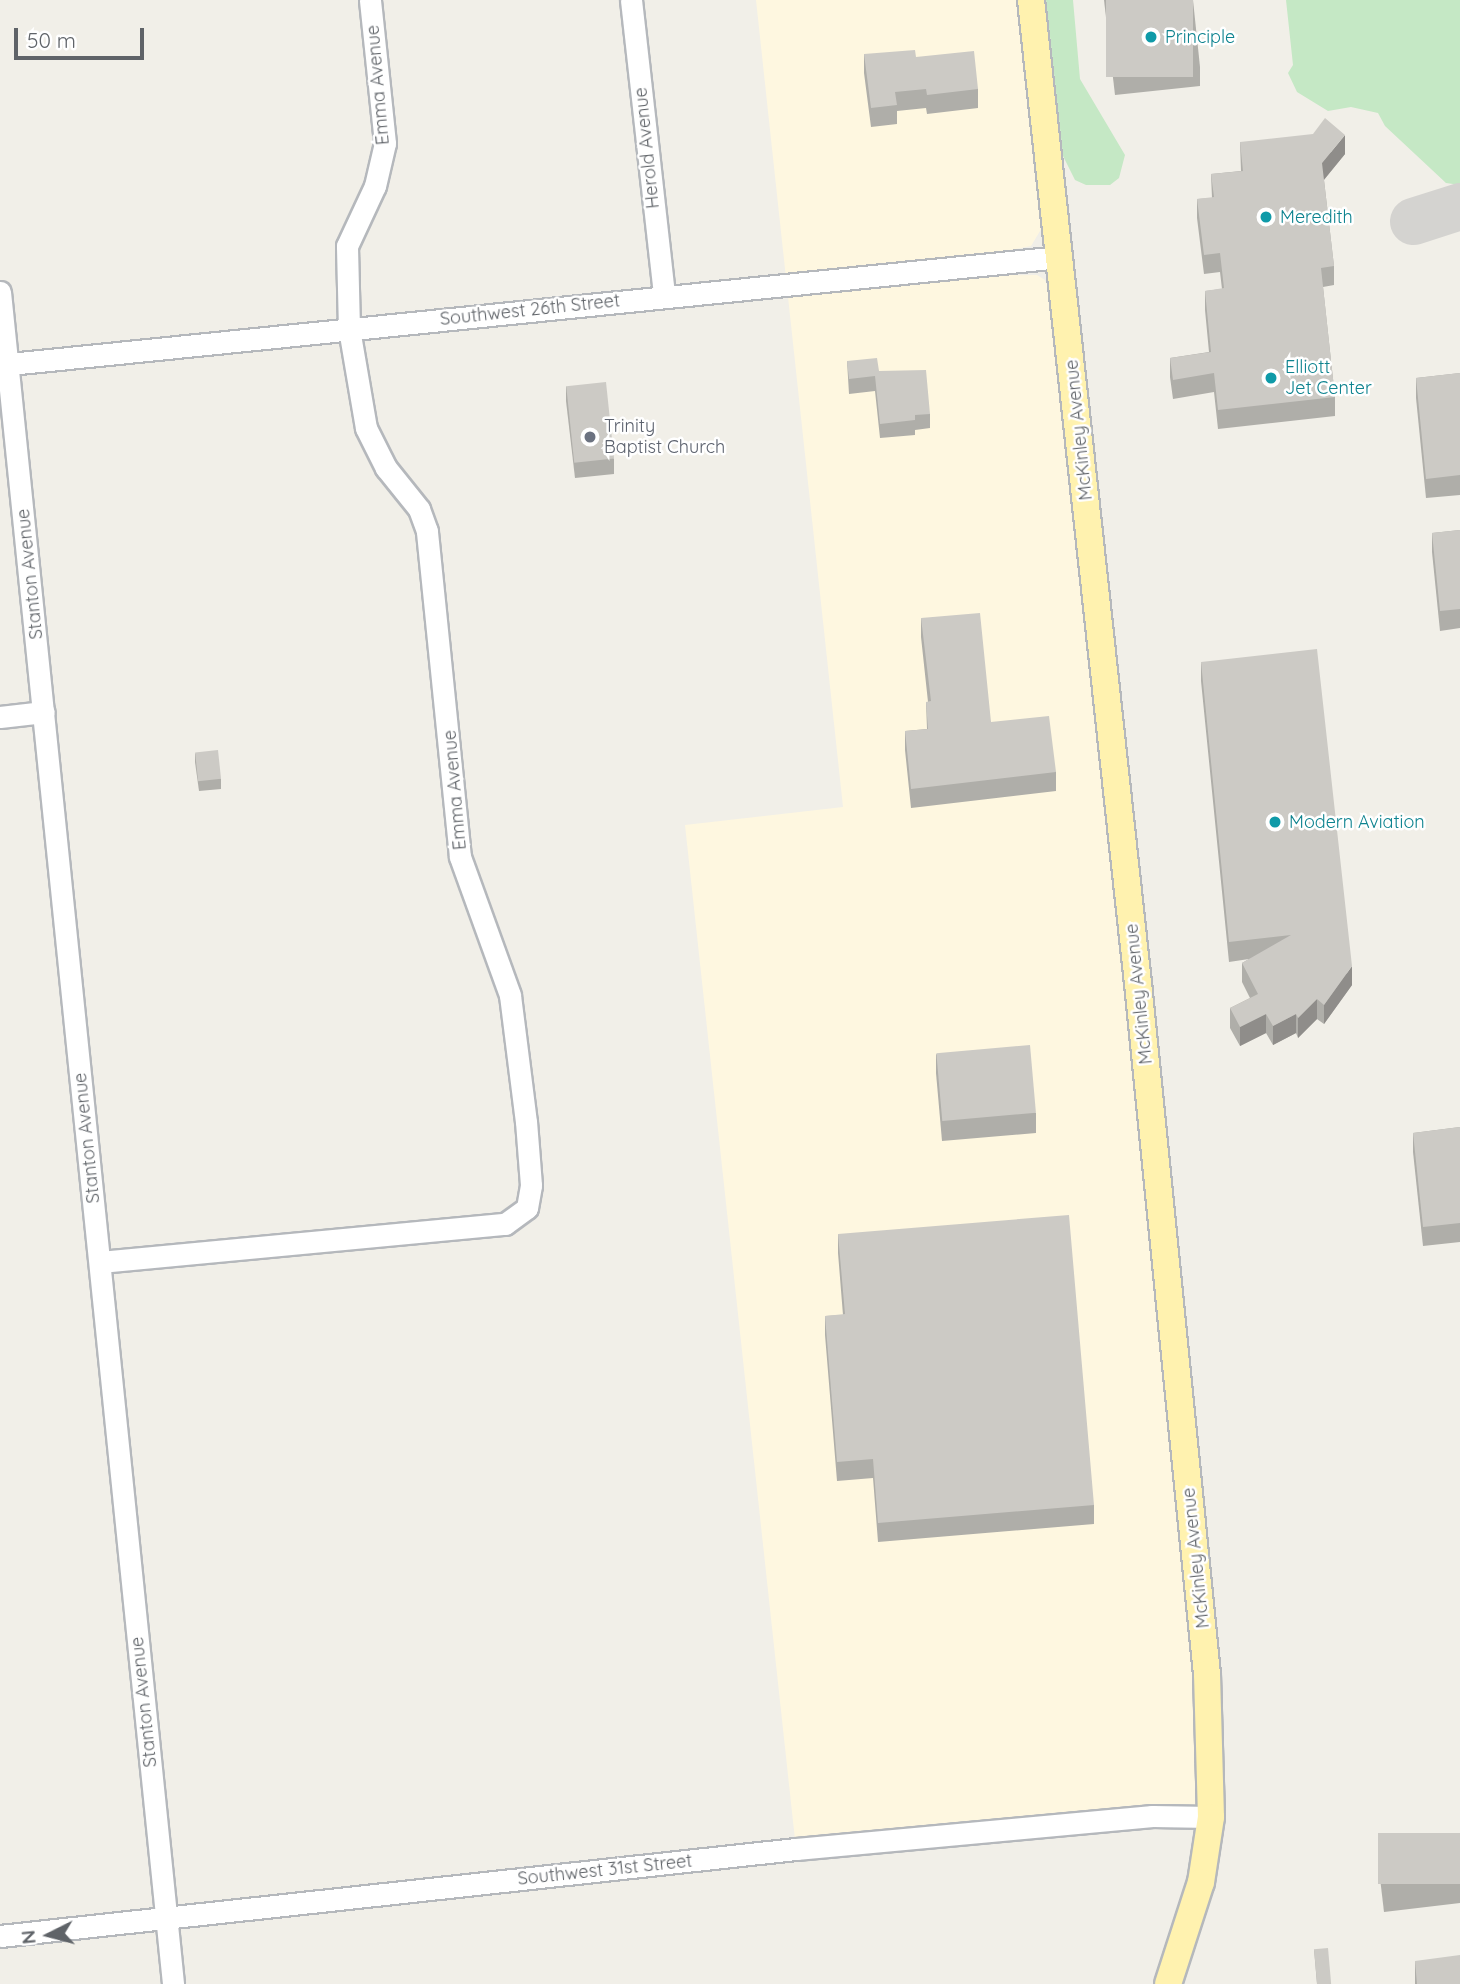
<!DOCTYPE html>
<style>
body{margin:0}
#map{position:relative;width:1460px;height:1984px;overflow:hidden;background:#f1efe8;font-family:Quicksand,sans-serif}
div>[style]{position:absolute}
.commercial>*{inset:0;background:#fef7e0}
.green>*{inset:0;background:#c5e8c5}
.taxiway>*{height:47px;margin:-23.5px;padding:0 23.5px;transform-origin:23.5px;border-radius:23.5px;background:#d4d3d0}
.roads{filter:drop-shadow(2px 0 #b5b8bc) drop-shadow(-2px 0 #b5b8bc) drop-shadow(0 2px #b5b8bc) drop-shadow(0 -2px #b5b8bc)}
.minor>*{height:21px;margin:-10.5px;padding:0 10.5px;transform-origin:10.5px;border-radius:10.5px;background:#fff}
.major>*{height:26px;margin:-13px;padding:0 13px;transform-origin:13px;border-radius:13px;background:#fff2af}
.wall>*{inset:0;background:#afaea9}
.shaded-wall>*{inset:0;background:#8f8d8a}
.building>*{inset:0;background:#cccac5;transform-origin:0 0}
.dots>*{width:19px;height:19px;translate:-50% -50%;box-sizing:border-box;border:4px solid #fff;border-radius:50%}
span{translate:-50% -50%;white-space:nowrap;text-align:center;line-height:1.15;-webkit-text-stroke:5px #fff;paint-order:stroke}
.culture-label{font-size:18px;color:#0d838f}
.left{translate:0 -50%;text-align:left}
.street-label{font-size:18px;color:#5f6368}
.worship-label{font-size:18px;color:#5b616d}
.north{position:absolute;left:14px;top:1900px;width:70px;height:70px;-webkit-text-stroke:5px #fff;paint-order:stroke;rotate:264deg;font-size:19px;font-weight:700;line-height:28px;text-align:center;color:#5f6368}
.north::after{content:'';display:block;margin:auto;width:24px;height:32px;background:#5f6368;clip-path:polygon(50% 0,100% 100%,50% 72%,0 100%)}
.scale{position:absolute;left:14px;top:28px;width:130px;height:32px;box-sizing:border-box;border:4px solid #5f6368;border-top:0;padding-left:9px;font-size:21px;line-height:24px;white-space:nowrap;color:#5f6368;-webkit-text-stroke:5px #fff;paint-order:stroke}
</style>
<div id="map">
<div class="commercial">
<i style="clip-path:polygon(756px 0,1031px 0,1055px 206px,1031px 246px,875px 276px,1037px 275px,1045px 280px,1068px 335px,1211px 1817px,796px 1849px,685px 825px,843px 807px)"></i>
</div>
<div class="green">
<i style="clip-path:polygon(1046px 0,1073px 0,1080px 79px,1125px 155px,1119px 178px,1110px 185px,1086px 185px,1075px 180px,1063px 156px)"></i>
<i style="clip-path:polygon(1286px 0,1460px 0,1460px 185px,1446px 183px,1385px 126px,1378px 113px,1351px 107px,1328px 111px,1297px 92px,1288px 73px,1293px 65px)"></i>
</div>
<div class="taxiway">
<i style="left:1413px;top:221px;width:49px;rotate:-17.7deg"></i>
</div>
<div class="roads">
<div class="minor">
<i style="left:631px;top:0;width:298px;rotate:83.6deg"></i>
<i style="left:0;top:292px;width:1701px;rotate:84.16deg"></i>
<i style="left:0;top:365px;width:1064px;rotate:-5.82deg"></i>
<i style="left:0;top:717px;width:44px;rotate:-6.5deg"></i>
<i style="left:100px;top:1262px;width:407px;rotate:-5.4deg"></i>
<i style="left:505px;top:1224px;width:27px;rotate:-36deg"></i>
<i style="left:527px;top:1208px;width:23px;rotate:-80deg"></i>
<i style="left:531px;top:1185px;width:63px;rotate:-94.5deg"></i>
<i style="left:526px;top:1122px;width:128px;rotate:-97.2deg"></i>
<i style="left:510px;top:995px;width:147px;rotate:-109.9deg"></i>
<i style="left:460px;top:857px;width:328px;rotate:-95.8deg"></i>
<i style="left:427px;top:531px;width:23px;rotate:-110deg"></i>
<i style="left:419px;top:509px;width:53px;rotate:-128.8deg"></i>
<i style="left:386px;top:468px;width:45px;rotate:-116.6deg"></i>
<i style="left:366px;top:428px;width:100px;rotate:-99.7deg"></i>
<i style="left:349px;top:329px;width:83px;rotate:-91.4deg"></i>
<i style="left:347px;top:246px;width:66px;rotate:-65deg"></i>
<i style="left:375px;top:186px;width:44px;rotate:-76.9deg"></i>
<i style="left:385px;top:143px;width:144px;rotate:-96deg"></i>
<i style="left:0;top:1936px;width:801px;rotate:-6.24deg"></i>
<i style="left:796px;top:1849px;width:358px;rotate:-5.3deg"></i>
<i style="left:1152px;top:1816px;width:59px;rotate:1deg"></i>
</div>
<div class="major">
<i style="left:1031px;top:0;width:999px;rotate:83.79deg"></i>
<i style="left:1139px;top:993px;width:684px;rotate:84.3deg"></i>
<i style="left:1207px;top:1674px;width:143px;rotate:88.4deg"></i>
<i style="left:1211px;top:1817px;width:66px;rotate:98.7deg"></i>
<i style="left:1201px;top:1882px;width:107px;rotate:107.9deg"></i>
</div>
</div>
<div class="wall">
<i style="clip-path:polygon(1104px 0,1193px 0,1200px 67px,1200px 86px,1115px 95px)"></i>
<i style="clip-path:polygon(864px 54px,916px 57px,978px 89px,978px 108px,927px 114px,926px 108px,897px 111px,897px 124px,871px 127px,864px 73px)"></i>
<i style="clip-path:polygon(1240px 142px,1345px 154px,1324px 180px,1334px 266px,1334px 285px,1323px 287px,1335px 397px,1335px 416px,1218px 429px,1214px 392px,1173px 399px,1170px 377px,1170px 358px,1209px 352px,1205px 310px,1205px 291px,1222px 289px,1220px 272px,1204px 274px,1197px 218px,1197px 199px,1212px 198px,1211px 174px,1241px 171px)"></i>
<i style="clip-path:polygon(847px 361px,879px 371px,930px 414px,930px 428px,915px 430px,915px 435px,880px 438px,875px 391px,849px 394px)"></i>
<i style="clip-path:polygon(1460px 373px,1460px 495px,1426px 498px,1416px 398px,1416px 378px)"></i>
<i style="clip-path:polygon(566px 386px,614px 459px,614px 474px,575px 478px,566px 401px)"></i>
<i style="clip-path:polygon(1460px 530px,1460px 628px,1440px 631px,1432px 552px,1432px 533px)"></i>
<i style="clip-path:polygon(921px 618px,991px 722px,1056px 772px,1056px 791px,911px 808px,905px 750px,905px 731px,927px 729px,926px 702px,928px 702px,921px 637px)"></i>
<i style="clip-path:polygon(1201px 662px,1352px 985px,1324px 1024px,1317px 1019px,1298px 1038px,1296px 1033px,1273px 1045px,1266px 1033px,1240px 1046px,1230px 1028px,1230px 1008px,1250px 998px,1242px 982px,1242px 963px,1249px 959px,1229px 962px,1201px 681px)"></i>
<i style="clip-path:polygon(195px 753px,221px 779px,221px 789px,199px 791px,195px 762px)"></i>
<i style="clip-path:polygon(936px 1054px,1036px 1113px,1036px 1133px,942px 1141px,936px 1073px)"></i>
<i style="clip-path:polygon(1460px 1127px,1460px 1242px,1423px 1246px,1413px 1152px,1413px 1133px)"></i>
<i style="clip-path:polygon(838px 1234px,1094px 1505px,1094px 1524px,878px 1542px,873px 1478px,837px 1481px,825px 1335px,825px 1316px,843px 1315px,838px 1253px)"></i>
<i style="clip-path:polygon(1460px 1833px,1460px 1903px,1384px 1912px,1378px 1861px,1378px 1842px)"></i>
<i style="clip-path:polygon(1314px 1949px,1331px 1984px,1317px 1984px)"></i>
<i style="clip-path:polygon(1415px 1961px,1460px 1984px,1415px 1984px)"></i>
</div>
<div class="shaded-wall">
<i style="clip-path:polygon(1345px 135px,1345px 154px,1322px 182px,1322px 163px)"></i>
<i style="clip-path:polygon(1352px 966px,1352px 985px,1324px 1024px,1324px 1005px)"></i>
<i style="clip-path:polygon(1317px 999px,1317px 1019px,1298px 1038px,1298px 1018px)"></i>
<i style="clip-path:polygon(1266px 1014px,1266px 1033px,1240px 1046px,1240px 1027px)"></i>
<i style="clip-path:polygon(1296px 1014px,1296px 1033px,1273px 1045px,1273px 1026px)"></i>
</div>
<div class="building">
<i style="left:1106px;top:0;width:87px;height:77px"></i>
<i style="clip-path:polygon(915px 50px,916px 57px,974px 51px,978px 89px,927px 95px,926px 89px,895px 92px,897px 105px,871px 108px,864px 54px)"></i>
<i style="clip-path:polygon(1325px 118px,1345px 135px,1322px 163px,1334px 266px,1321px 268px,1335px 397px,1218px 410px,1214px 373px,1173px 380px,1170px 358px,1211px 352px,1205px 291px,1224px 288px,1220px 253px,1204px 255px,1197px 199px,1214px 197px,1211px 174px,1243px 171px,1240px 142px,1313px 134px)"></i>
<i style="clip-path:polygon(877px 358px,879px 371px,926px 370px,930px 414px,915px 415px,915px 420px,880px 424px,875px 376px,849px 379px,847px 361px)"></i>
<i style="clip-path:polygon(1460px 373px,1460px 475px,1426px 479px,1416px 378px)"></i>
<i style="left:606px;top:382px;width:77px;height:40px;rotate:84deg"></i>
<i style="clip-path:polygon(1460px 530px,1460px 609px,1440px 611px,1432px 533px)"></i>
<i style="clip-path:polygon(980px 613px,991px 722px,1049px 716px,1056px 772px,911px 789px,905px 731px,928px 729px,926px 702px,931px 701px,921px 618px)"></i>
<i style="clip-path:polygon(1317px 649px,1352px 966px,1324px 1005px,1317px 999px,1298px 1018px,1296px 1014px,1273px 1026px,1266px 1014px,1240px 1027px,1230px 1008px,1258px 994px,1242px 963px,1291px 935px,1229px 942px,1201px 662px)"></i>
<i style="left:218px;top:750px;width:29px;height:23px;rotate:84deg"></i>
<i style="left:1030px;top:1045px;width:68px;height:94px;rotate:85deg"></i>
<i style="clip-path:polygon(1460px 1127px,1460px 1223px,1423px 1227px,1413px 1133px)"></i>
<i style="clip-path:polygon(1069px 1215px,1094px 1505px,878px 1523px,873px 1459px,837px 1462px,825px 1316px,845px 1314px,838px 1234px)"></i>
<i style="left:1460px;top:1833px;width:51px;height:82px;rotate:90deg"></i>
<i style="left:1328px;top:1948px;width:36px;height:14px;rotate:85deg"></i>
<i style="clip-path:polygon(1460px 1955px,1460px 1984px,1417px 1984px,1415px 1961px)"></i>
</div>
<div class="dots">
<i style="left:1151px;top:37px;background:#0f9aa8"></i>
<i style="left:1266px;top:217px;background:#0f9aa8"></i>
<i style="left:1271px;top:378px;background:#0f9aa8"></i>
<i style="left:590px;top:437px;background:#6b7280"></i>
<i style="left:1275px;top:822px;background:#0f9aa8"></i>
</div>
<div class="culture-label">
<span class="left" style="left:1165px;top:37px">Principle</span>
<span class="left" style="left:1280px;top:217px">Meredith</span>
<span class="left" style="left:1285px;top:378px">Elliott<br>Jet Center</span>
<span class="left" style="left:1289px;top:822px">Modern Aviation</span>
</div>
<div class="street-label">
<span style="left:378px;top:85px;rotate:-95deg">Emma Avenue</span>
<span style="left:647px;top:148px;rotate:-96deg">Herold Avenue</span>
<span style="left:530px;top:310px;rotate:-6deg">Southwest 26th Street</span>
<span style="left:1079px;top:430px;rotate:-96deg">McKinley Avenue</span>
<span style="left:30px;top:574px;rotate:-96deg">Stanton Avenue</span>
<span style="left:455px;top:790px;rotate:-95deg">Emma Avenue</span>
<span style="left:1139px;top:994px;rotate:-96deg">McKinley Avenue</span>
<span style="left:87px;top:1138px;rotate:-96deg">Stanton Avenue</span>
<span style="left:1196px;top:1558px;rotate:-96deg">McKinley Avenue</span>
<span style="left:144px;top:1702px;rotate:-96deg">Stanton Avenue</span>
<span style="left:605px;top:1870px;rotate:-6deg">Southwest 31st Street</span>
</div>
<div class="worship-label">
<span class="left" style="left:604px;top:437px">Trinity<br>Baptist Church</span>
</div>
<div class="north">N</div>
<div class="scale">50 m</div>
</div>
